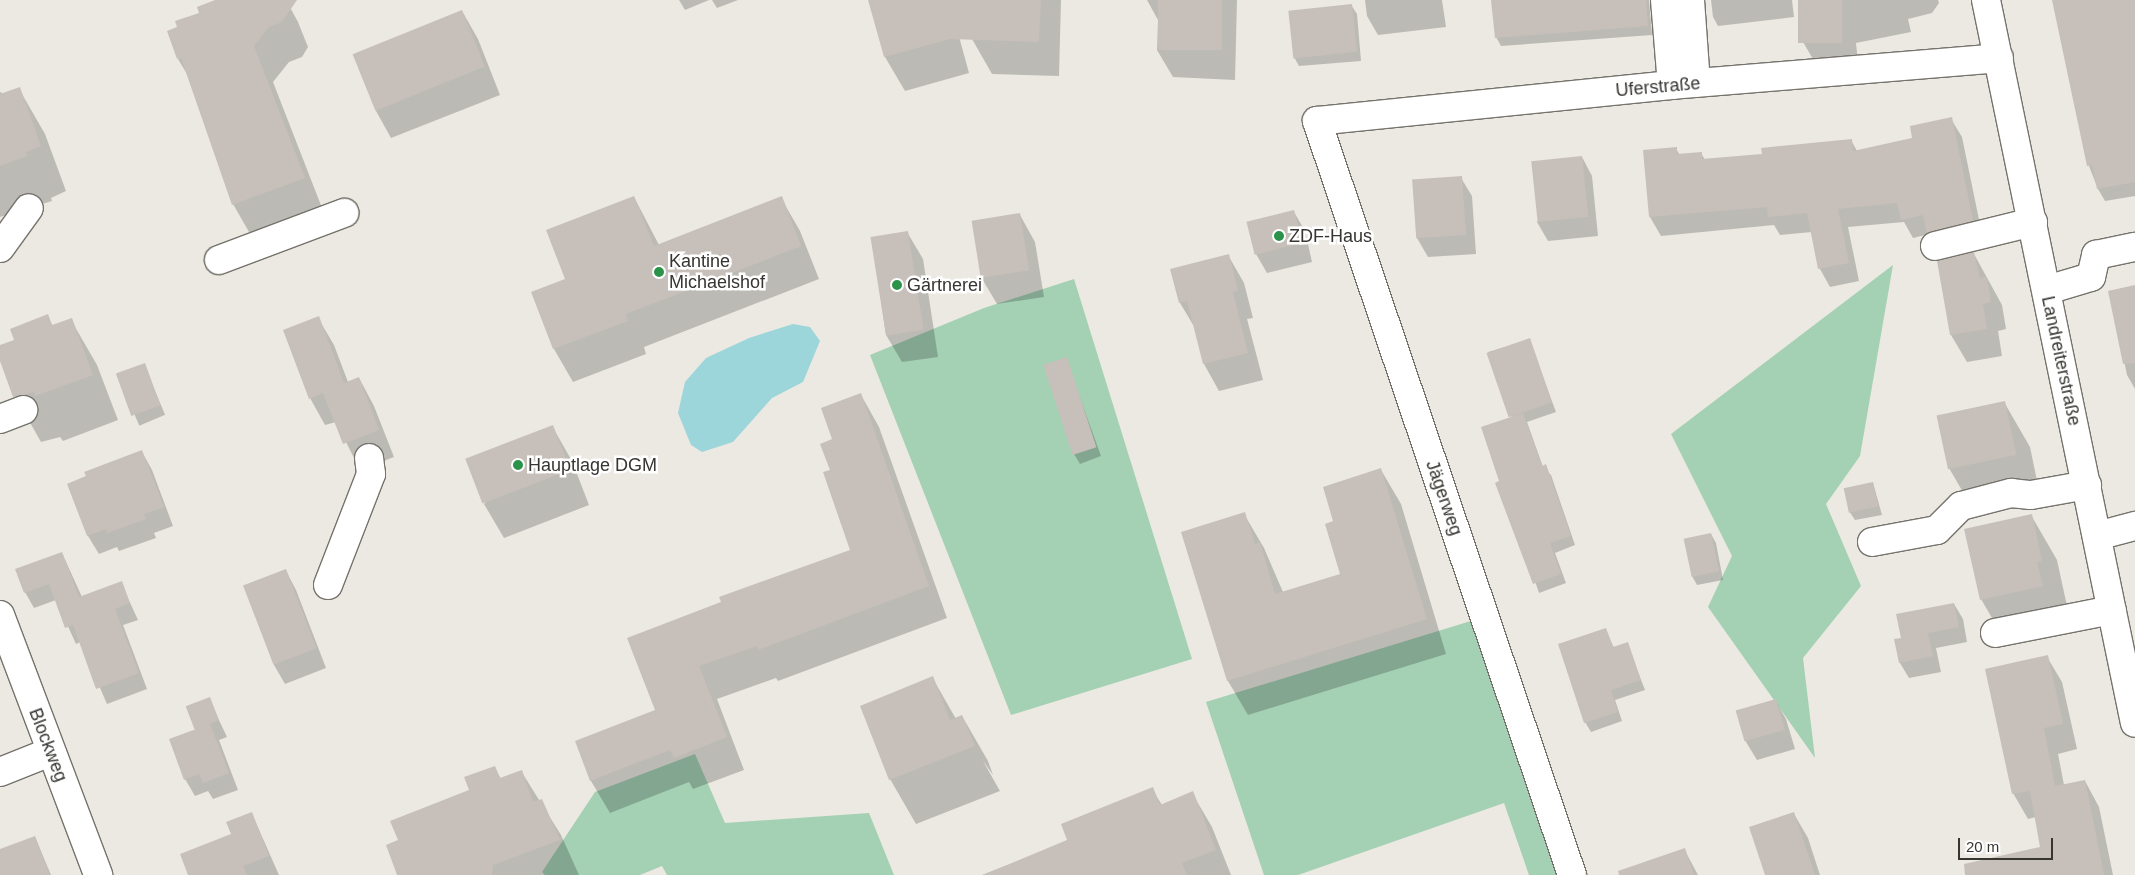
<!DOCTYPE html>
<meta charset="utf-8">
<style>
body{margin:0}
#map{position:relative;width:2135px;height:875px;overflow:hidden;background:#ebe9e1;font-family:Arial,sans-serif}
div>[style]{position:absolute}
.green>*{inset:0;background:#a4d0b4}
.water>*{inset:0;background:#9cd6db}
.shadow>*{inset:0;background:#0003;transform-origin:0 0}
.building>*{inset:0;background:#c7c0ba;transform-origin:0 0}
.roads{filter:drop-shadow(1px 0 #75736c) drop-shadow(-1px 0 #75736c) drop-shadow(0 1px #75736c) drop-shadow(0 -1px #75736c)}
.minor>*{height:28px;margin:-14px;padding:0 14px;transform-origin:14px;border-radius:14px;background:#fff}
.dots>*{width:14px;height:14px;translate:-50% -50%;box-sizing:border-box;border:2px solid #fff;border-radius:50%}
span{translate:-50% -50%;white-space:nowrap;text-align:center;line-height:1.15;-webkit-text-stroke:5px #fff;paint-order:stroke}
.street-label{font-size:18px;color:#363532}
.poi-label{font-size:18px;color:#363532}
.left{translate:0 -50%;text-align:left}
.scale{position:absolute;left:1958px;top:838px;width:95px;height:22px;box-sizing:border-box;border:2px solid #363532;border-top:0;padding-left:6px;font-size:15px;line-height:18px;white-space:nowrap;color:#363532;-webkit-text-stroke:4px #fff;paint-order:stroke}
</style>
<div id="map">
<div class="green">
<i style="clip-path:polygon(1893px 265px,1860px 456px,1826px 504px,1861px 586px,1803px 658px,1815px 758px,1708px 607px,1732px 556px,1671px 434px)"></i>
<i style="clip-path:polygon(1074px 279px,1192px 659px,1011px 715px,870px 355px,984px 308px)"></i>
<i style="clip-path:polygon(1484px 617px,1572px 875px,1529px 875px,1504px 803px,1298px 875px,1264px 875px,1206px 702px)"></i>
<i style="clip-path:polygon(695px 754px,725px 823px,869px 813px,894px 875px,667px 875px,662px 866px,640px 875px,545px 875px,542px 872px,595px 792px)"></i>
</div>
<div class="water">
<i style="clip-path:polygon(793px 324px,810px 327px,820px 341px,803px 382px,772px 398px,733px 442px,702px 452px,691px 445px,678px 413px,685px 382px,706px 358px,749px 338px)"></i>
</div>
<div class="shadow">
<i style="clip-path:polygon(239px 0,286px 0,298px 22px,308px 47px,302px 57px,289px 62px,273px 82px,324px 213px,253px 239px,233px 204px,190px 79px,178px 59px)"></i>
<i style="clip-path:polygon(679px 0,709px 0,685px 10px)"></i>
<i style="clip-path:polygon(712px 0,738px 0,717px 8px)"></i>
<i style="clip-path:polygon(869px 0,949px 0,969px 73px,905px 91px,885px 57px)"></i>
<i style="clip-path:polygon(973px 0,1061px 0,1059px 76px,992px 74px,972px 39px)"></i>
<i style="clip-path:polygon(1147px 0,1237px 0,1235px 80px,1173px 77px,1157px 50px,1158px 20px)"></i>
<i style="clip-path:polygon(1365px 0,1442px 0,1446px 27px,1378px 35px,1367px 16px)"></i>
<i style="clip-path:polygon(1492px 0,1649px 0,1652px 35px,1501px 46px,1496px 37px)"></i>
<i style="clip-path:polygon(1711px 0,1792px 0,1794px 17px,1718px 26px,1713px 17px)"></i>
<i style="clip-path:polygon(1800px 0,1938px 0,1939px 3px,1932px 13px,1908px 19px,1911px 32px,1856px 43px,1858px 62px,1817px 66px,1803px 42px)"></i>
<i style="clip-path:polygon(2053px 0,2135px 0,2135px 196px,2105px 201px,2098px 189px,2089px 166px)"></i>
<i style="clip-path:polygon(1351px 5px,1357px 14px,1361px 61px,1299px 66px,1294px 57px)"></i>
<i style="clip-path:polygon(462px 11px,478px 39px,500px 95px,391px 138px,376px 111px,354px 55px)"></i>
<i style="clip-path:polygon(19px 89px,45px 134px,66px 191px,51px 198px,52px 201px,0 217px,0 92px,4px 94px)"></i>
<i style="clip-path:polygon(1951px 119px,1962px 137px,1983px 239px,1929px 234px,1913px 238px,1904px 222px,1848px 227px,1859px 281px,1830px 287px,1820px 269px,1812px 232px,1780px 235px,1774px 225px,1661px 236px,1650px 217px,1644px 151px,1676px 149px,1680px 155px,1701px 153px,1705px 160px,1763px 155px,1851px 140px,1857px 151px,1913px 139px)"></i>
<i style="clip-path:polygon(1582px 157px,1592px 176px,1598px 236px,1548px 241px,1537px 222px)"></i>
<i style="clip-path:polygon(1461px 178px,1472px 196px,1476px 254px,1428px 257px,1417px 238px)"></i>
<i style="clip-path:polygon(634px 197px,659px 245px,781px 198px,800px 231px,819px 279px,644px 347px,646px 354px,573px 382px,554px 349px,533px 293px,567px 279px)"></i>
<i style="clip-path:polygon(1294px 212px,1305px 231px,1312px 262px,1267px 273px,1256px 254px)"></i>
<i style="clip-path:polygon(1020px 215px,1035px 242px,1044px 297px,997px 304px,981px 277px)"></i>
<i style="clip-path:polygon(907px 232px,923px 259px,938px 357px,902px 362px,886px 335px,872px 238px)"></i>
<i style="clip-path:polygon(1974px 254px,2002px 305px,2006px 329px,1998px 331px,2002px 356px,1967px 362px,1951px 335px,1938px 262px)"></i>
<i style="clip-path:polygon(1228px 255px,1244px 283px,1253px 318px,1247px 319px,1263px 380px,1219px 391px,1204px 364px,1195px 328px,1180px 303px,1172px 270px)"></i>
<i style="clip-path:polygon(2135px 286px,2135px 389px,2127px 375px,2110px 291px)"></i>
<i style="clip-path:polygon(47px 316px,53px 326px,71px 320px,97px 365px,118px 420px,63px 441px,60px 437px,41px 442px,15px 396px,0 358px,0 346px,15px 341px)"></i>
<i style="clip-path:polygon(318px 318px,334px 345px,348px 382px,359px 378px,374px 406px,394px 457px,360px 470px,336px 422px,325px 425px,310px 398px)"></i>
<i style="clip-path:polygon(1529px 340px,1556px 412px,1527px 422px,1543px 467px,1551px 475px,1575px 545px,1555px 553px,1566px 583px,1539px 593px,1501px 482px,1512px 418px,1488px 352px)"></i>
<i style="clip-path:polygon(1066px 359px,1101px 456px,1080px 464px,1074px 454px)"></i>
<i style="left:144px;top:365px;width:54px;height:28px;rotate:67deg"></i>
<i style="clip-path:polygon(861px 395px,879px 427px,947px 618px,778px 681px,776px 678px,717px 699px,744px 770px,693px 789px,689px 782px,610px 813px,591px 781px,576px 742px,656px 711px,628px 639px,852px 551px,831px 471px,834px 440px)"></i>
<i style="clip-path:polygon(2004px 402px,2030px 447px,2041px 500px,1975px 513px,1949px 468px)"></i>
<i style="clip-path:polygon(552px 426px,572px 461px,589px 505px,504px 538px,484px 504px)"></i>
<i style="clip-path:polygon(142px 452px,152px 470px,173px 526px,154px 533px,156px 538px,119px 551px,117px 547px,99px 554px,88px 536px,68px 484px)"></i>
<i style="clip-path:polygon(1381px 470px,1401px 504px,1446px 654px,1248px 715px,1228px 681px,1244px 514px,1264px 548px,1283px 592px,1342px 574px,1335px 522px)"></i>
<i style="clip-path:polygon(1873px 483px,1882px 515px,1855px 520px,1849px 511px)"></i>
<i style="clip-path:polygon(2031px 515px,2057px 560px,2067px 606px,2007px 644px,1981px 599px)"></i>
<i style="clip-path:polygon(1711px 534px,1716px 543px,1723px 580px,1697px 585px,1692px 576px,1685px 539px)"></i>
<i style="clip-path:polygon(62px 553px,82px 597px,121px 583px,138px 620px,123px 625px,147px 689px,107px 704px,80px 642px,76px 644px,56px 600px,34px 608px,25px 592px)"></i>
<i style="clip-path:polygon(286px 571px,296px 590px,326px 668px,285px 684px,274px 665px,245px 586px)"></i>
<i style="clip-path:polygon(1954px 604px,1963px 619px,1967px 642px,1936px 648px,1941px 672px,1909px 678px,1900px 663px,1902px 639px)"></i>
<i style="clip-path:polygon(1606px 630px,1614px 648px,1627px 644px,1645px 690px,1615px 700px,1622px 721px,1591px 732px,1585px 722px)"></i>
<i style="clip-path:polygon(2047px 657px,2062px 682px,2077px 749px,2058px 754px,2064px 785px,2085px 781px,2099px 807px,2113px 875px,2005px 875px,2042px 848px,2036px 817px,2028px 819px,2013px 793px)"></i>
<i style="clip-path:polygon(932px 677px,956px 719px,962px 716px,988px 761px,993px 775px,983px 761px,1000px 791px,916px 824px,890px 779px)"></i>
<i style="clip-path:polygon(209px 699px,227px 737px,219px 740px,238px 790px,213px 799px,208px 791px,195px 796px,185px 779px,196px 730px,187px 707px)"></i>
<i style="clip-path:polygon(1775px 700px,1786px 719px,1795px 749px,1757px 760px,1746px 742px,1737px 712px)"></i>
<i style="clip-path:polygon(494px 767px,501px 779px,521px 771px,561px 835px,579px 875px,398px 875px,399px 841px,470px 791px)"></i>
<i style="clip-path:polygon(1152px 789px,1162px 805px,1192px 793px,1212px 827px,1231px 875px,982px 875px,1069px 841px)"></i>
<i style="clip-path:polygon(252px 814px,279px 875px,189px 875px,233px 835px)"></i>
<i style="clip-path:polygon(1794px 814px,1808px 838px,1820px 875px,1766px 875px)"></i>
<i style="clip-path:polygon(35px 837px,51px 875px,0 875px,0 850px)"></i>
<i style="clip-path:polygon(1684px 849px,1698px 875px,1634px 875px)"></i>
</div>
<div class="building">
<i style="clip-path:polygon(215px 0,297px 0,282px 22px,269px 27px,254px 46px,305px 178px,232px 205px,181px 58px,177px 59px,167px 31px,177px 27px,175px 21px,199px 13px,197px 7px)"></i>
<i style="clip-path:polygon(868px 0,1041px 0,1039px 42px,950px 39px,884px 57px)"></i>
<i style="left:1158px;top:0;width:64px;height:50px"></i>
<i style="clip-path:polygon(1491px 0,1646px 0,1648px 26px,1495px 38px)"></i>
<i style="left:1798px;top:0;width:44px;height:43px"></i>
<i style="clip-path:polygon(2052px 0,2135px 0,2135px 182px,2097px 189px,2092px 165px,2087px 166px)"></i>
<i style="left:1352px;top:4px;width:48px;height:64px;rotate:84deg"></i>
<i style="left:462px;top:10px;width:61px;height:118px;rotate:68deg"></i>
<i style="clip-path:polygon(20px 87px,41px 146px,26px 152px,27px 156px,0 166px,0 94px)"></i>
<i style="clip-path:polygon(1952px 117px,1973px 221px,1927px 233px,1923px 215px,1901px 220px,1897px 203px,1838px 209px,1849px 263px,1818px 269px,1807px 213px,1768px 217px,1767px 207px,1649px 217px,1643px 150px,1677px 147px,1677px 154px,1702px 152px,1702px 159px,1762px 154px,1761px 148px,1852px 139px,1853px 151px,1912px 138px,1910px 126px)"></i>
<i style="left:1582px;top:156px;width:61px;height:51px;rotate:84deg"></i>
<i style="left:1462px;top:176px;width:59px;height:50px;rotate:86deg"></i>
<i style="clip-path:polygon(634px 196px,654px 246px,782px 196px,801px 246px,626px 314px,628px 321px,553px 349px,531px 292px,565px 279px,546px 230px)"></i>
<i style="left:1294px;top:210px;width:34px;height:49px;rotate:76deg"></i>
<i style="left:1020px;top:213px;width:58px;height:49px;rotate:81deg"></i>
<i style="left:908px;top:231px;width:100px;height:38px;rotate:81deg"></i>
<i style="clip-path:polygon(1974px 252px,1980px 278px,1987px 277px,1991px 302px,1983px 304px,1987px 329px,1950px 335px,1937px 261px)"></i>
<i style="clip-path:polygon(1229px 254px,1238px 291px,1233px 292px,1248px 353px,1203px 364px,1187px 301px,1179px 303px,1170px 269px)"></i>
<i style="clip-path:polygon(2135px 285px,2135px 363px,2123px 364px,2108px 291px)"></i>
<i style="clip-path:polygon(48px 314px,52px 325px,72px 318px,93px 375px,35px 396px,34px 392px,13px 397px,0 361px,0 345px,14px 340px,10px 329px)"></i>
<i style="clip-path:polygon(319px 316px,344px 383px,359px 377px,379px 430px,343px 444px,323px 393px,309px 399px,283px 330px)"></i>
<i style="left:1530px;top:338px;width:68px;height:46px;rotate:71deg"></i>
<i style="left:1067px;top:357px;width:95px;height:25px;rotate:72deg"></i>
<i style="left:145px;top:363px;width:45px;height:31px;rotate:70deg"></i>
<i style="clip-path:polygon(861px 393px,929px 586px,758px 650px,757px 646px,699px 666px,727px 737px,674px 758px,670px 750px,590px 781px,575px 741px,655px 710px,627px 638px,721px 602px,719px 597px,850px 550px,823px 472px,830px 470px,820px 444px,832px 439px,821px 408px)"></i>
<i style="left:2005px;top:401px;width:55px;height:70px;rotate:78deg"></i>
<i style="clip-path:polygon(1523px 413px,1542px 466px,1546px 464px,1571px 536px,1550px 543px,1561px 574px,1533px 584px,1495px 483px,1499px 481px,1481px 427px)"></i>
<i style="left:553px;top:425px;width:48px;height:94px;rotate:69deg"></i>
<i style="clip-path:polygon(142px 450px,164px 507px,144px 514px,146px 519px,107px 533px,106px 529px,87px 536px,67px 484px,86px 476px,84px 472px)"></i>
<i style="clip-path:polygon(1381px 468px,1427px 619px,1227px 681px,1181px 532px,1245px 512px,1255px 544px,1260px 542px,1275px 594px,1340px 574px,1325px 524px,1333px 521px,1323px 487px)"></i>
<i style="left:1873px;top:482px;width:25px;height:30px;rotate:78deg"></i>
<i style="clip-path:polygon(2032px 514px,2042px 561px,2037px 562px,2043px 586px,1980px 600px,1964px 529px)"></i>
<i style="left:1711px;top:533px;width:39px;height:28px;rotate:78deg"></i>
<i style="clip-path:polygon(62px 552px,79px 597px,122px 581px,130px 603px,115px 609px,139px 673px,96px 689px,73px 625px,65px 628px,49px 584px,24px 593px,15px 569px)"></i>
<i style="left:286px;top:569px;width:85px;height:46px;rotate:69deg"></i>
<i style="clip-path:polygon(1954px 603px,1959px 627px,1928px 633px,1933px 656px,1899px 663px,1894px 639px,1901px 638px,1896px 614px)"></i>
<i style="clip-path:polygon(1606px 628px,1613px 647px,1628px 642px,1641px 680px,1611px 690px,1618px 712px,1584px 723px,1558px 644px)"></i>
<i style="clip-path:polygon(2048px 655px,2063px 724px,2044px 728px,2055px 786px,2085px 780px,2104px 875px,1965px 875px,1964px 864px,2040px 847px,2030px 791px,2012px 794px,1985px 669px)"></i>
<i style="clip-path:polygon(933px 676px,950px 720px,962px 715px,975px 746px,889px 780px,860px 706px)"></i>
<i style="left:210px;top:697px;width:25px;height:26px;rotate:69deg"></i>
<i style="left:1776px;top:699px;width:32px;height:42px;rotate:74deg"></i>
<i style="clip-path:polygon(210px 724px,229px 773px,203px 783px,199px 774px,184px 780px,169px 739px)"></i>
<i style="clip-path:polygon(495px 766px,500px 778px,522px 770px,533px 802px,542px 799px,560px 840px,493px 865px,492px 875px,397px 875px,386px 845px,398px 840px,390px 821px,469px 790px,464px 777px)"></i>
<i style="clip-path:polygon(1153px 787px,1160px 805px,1193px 791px,1216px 850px,1182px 863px,1187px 875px,983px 875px,1067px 840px,1061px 824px)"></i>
<i style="clip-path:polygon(252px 812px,269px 856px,243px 866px,247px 875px,188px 875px,180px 854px,231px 834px,226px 822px)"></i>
<i style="clip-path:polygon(1794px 812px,1815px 875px,1765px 875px,1749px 827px)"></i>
<i style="clip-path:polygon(35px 836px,50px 875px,0 875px,0 849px)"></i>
<i style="clip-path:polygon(1685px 848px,1694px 875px,1619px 875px,1618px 871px)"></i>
</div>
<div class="roads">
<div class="minor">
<i style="left:1665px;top:0;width:85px;rotate:85.3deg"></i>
<i style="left:1690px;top:0;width:83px;rotate:85.9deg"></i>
<i style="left:1986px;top:0;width:738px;rotate:78.36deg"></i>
<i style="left:1935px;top:246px;width:101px;rotate:-13.8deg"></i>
<i style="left:0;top:248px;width:49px;rotate:-54.1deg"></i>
<i style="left:219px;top:260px;width:134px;rotate:-20.6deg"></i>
<i style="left:2047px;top:290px;width:46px;rotate:-16.5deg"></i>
<i style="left:2091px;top:277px;width:23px;rotate:-77deg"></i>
<i style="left:2096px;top:255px;width:40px;rotate:-12deg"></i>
<i style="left:0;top:419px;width:25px;rotate:-21deg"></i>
<i style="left:2097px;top:536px;width:39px;rotate:-15deg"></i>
<i style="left:1872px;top:542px;width:66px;rotate:-10.5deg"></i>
<i style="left:1937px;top:530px;width:34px;rotate:-45deg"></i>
<i style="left:1961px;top:506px;width:52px;rotate:-14.6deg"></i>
<i style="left:2011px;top:493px;width:20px;rotate:6deg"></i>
<i style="left:2031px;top:495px;width:57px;rotate:-10.1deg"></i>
<i style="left:328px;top:585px;width:119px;rotate:-68.8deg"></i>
<i style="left:371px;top:474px;width:16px;rotate:-97deg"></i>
<i style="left:0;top:615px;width:278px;rotate:69.3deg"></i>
<i style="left:1995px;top:633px;width:119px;rotate:-11.1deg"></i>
<i style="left:0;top:772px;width:54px;rotate:-21.8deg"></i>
<i style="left:1572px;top:875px;width:796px;rotate:-108.69deg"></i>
<i style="left:1317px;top:121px;width:357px;rotate:-5.8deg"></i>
<i style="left:1672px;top:85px;width:328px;rotate:-4.7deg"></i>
</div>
</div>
<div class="dots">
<i style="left:1279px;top:236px;background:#2b9349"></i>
<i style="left:659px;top:272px;background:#2b9349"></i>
<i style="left:897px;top:285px;background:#2b9349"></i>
<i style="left:518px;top:465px;background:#2b9349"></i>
</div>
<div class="street-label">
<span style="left:1658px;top:87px;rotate:-5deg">Uferstraße</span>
<span style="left:2061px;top:361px;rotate:78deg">Landreiterstraße</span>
<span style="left:1444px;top:498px;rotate:71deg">Jägerweg</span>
<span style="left:48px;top:745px;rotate:69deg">Blockweg</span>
</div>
<div class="poi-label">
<span class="left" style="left:1289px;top:236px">ZDF-Haus</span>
<span class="left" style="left:669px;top:272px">Kantine<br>Michaelshof</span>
<span class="left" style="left:907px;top:285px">Gärtnerei</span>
<span class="left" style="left:528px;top:465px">Hauptlage DGM</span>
</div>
<div class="scale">20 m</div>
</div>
